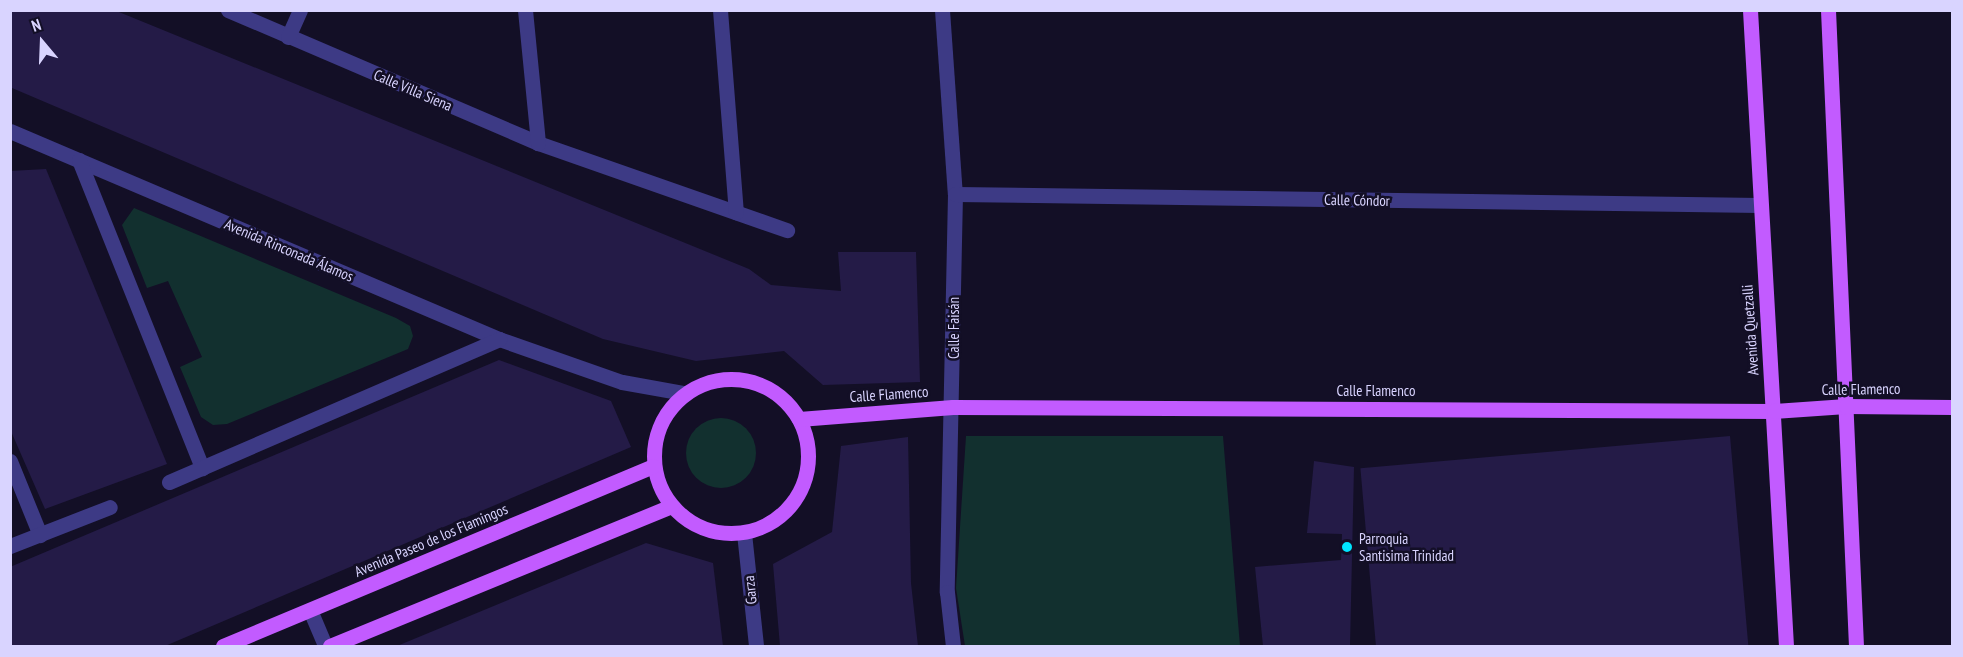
<!DOCTYPE html>
<meta charset="utf-8">
<style>
body{margin:0}
#map{position:relative;width:1963px;height:657px;overflow:hidden;background:#130f26;font-family:"PT Sans Narrow",sans-serif}
div>[style]{position:absolute}
.green>*{inset:0;background:#12302f}
.round{border-radius:50%}
.building>*{inset:0;background:#241b47;transform-origin:0 0}
.minor>*{height:15px;margin:-7.5px;padding:0 7.5px;transform-origin:7.5px;border-radius:7.5px;background:#3d3a85}
.major>*{height:15px;margin:-7.5px;padding:0 7.5px;transform-origin:7.5px;border-radius:7.5px;background:#c25bff}
.major>.ring{margin:-7.5px;padding:0;box-sizing:content-box;background:none;border:15px solid #c25bff;border-radius:50%}
.dots>*{width:16px;height:16px;translate:-50% -50%;box-sizing:border-box;border:3px solid #130f26;border-radius:50%}
span{translate:-50% -50%;white-space:nowrap;text-align:center;line-height:1.15;-webkit-text-stroke:5px #130f26;paint-order:stroke}
.street-label{font-size:15px;color:#d9d4ff}
.poi-label{font-size:15px;color:#d9d4ff}
.left{translate:0 -50%;text-align:left}
.frame{position:absolute;inset:0;border:12px solid #d9d4ff;pointer-events:none}
.north{position:absolute;left:12px;top:12px;width:60px;height:60px;-webkit-text-stroke:4px #130f26;paint-order:stroke;rotate:341deg;font-size:16px;font-weight:700;line-height:24px;text-align:center;color:#d9d4ff}
.north::after{content:'';display:block;margin:auto;width:21px;height:27px;background:#d9d4ff;clip-path:polygon(50% 0,100% 100%,50% 72%,0 100%)}
</style>
<div id="map">
<div class="green">
<i style="clip-path:polygon(134px 208px,396px 318px,410px 326px,413px 336px,408px 349px,227px 424px,213px 425px,201px 417px,180px 367px,202px 357px,168px 281px,147px 288px,122px 225px)"></i>
<i class="round" style="left:686px;top:418px;width:70px;height:70px"></i>
<i style="clip-path:polygon(966px 436px,1223px 436px,1240px 646px,965px 646px,956px 588px)"></i>
</div>
<div class="building">
<i style="clip-path:polygon(10px 10px,114px 10px,749px 269px,771px 285px,841px 291px,838px 252px,916px 252px,920px 382px,823px 385px,784px 351px,696px 361px,603px 339px,12px 88px)"></i>
<i style="clip-path:polygon(46px 169px,167px 464px,45px 509px,10px 429px,10px 171px)"></i>
<i style="clip-path:polygon(499px 360px,611px 401px,631px 447px,165px 646px,10px 646px,10px 567px)"></i>
<i style="left:1730px;top:436px;width:211px;height:371px;rotate:85deg"></i>
<i style="clip-path:polygon(908px 437px,911px 583px,918px 646px,780px 646px,773px 564px,832px 532px,841px 446px)"></i>
<i style="clip-path:polygon(1314px 461px,1354px 467px,1350px 646px,1263px 646px,1255px 567px,1341px 560px,1342px 534px,1307px 533px)"></i>
<i style="clip-path:polygon(646px 543px,713px 563px,723px 646px,397px 646px)"></i>
</div>
<div class="minor">
<i style="left:228px;top:10px;width:337px;rotate:23.2deg"></i>
<i style="left:538px;top:143px;width:264px;rotate:19.3deg"></i>
<i style="left:525px;top:10px;width:134px;rotate:84.4deg"></i>
<i style="left:720px;top:10px;width:203px;rotate:85.5deg"></i>
<i style="left:942px;top:10px;width:184px;rotate:86deg"></i>
<i style="left:955px;top:194px;width:398px;rotate:91.2deg"></i>
<i style="left:947px;top:592px;width:54px;rotate:83.7deg"></i>
<i style="left:288px;top:37px;width:30px;rotate:-66deg"></i>
<i style="left:10px;top:131px;width:531px;rotate:23.04deg"></i>
<i style="left:499px;top:339px;width:130px;rotate:19.3deg"></i>
<i style="left:622px;top:382px;width:63px;rotate:10.1deg"></i>
<i style="left:79px;top:160px;width:332px;rotate:68.2deg"></i>
<i style="left:955px;top:194px;width:805px;rotate:0.78deg"></i>
<i style="left:10px;top:461px;width:80px;rotate:67.9deg"></i>
<i style="left:169px;top:482px;width:360px;rotate:-23.4deg"></i>
<i style="left:744px;top:533px;width:114px;rotate:83.9deg"></i>
<i style="left:10px;top:546px;width:107px;rotate:-21.3deg"></i>
<i style="left:310px;top:610px;width:39px;rotate:67deg"></i>
</div>
<div class="major">
<i style="left:1750px;top:10px;width:637px;rotate:86.76deg"></i>
<i style="left:1828px;top:10px;width:637px;rotate:87.48deg"></i>
<i class="ring" style="left:654px;top:379px;width:139px;height:139px"></i>
<i style="left:799px;top:419px;width:154px;rotate:-4.5deg"></i>
<i style="left:953px;top:407px;width:821px;rotate:0.28deg"></i>
<i style="left:1774px;top:411px;width:72px;rotate:-4deg"></i>
<i style="left:1846px;top:406px;width:106px;rotate:0.5deg"></i>
<i style="left:223px;top:646px;width:466px;rotate:-22.7deg"></i>
<i style="left:330px;top:646px;width:369px;rotate:-22.3deg"></i>
</div>
<div class="dots">
<i style="left:1347px;top:547px;background:#00e5ff"></i>
</div>
<div class="street-label">
<span style="left:413px;top:90px;rotate:23deg">Calle Villa Siena</span>
<span style="left:1357px;top:200px;rotate:1deg">Calle Cóndor</span>
<span style="left:289px;top:250px;rotate:23deg">Avenida Rinconada Álamos</span>
<span style="left:954px;top:328px;rotate:-90deg">Calle Faisán</span>
<span style="left:1750px;top:330px;rotate:-94deg">Avenida Quetzalli</span>
<span style="left:1861px;top:389px;rotate:-1deg">Calle Flamenco</span>
<span style="left:1376px;top:391px">Calle Flamenco</span>
<span style="left:889px;top:394px;rotate:-4deg">Calle Flamenco</span>
<span style="left:431px;top:540px;rotate:-23deg">Avenida Paseo de los Flamingos</span>
<span style="left:750px;top:590px;rotate:-96deg">Garza</span>
</div>
<div class="poi-label">
<span class="left" style="left:1359px;top:547px">Parroquia<br>Santisima Trinidad</span>
</div>
<div class="frame"></div>
<div class="north">N</div>
</div>
